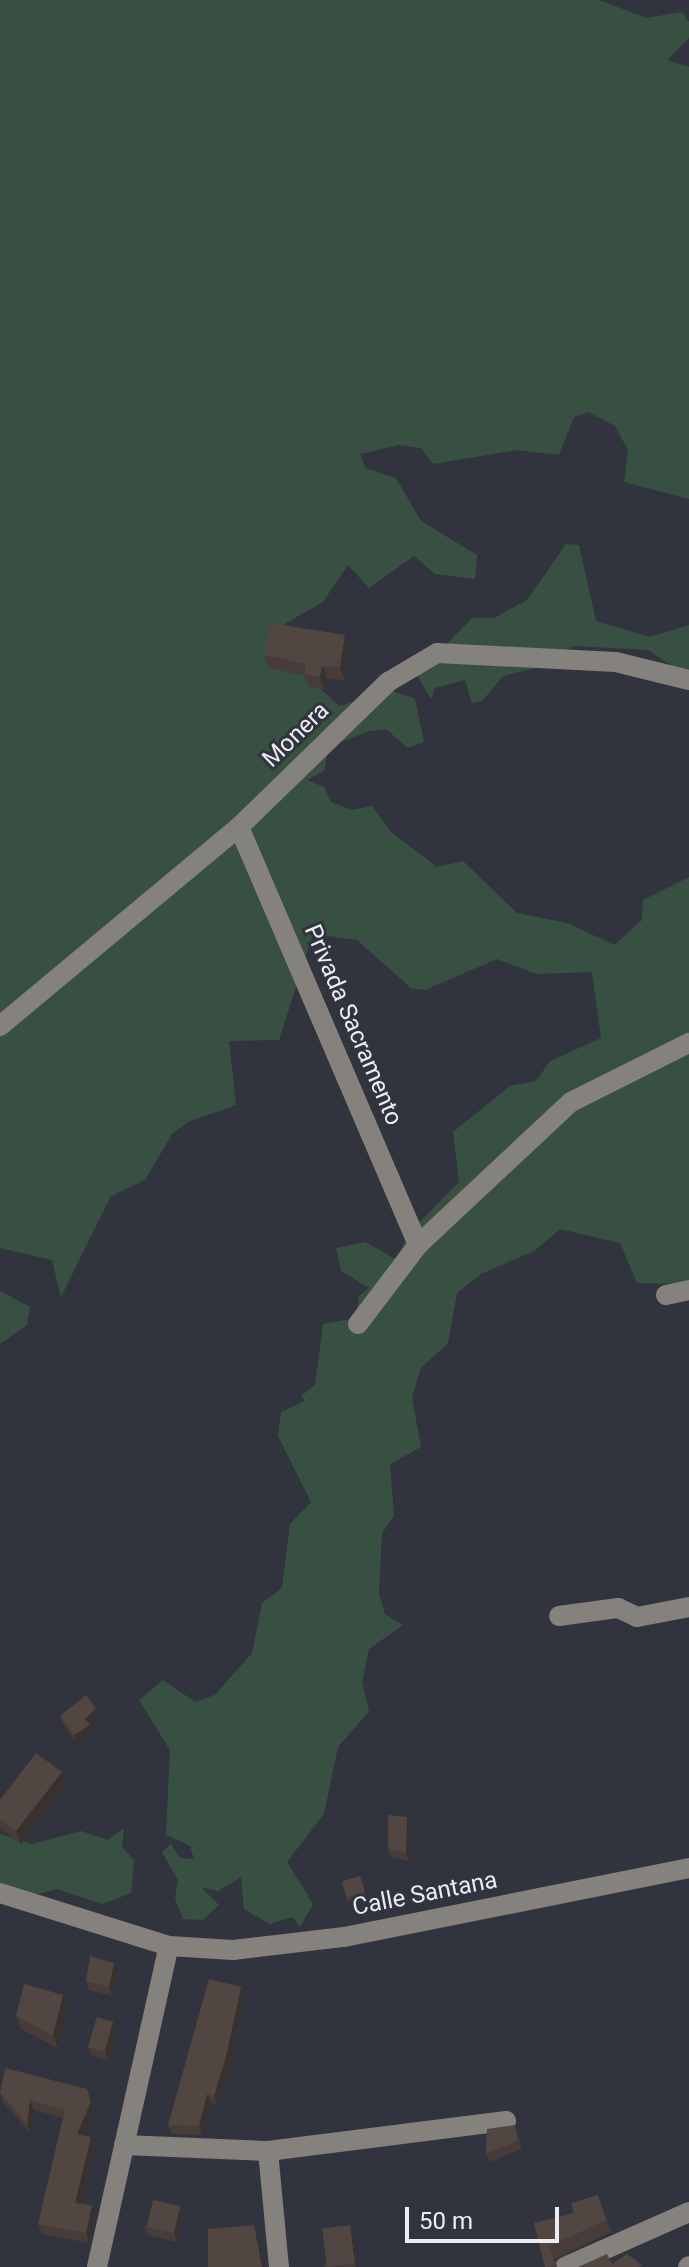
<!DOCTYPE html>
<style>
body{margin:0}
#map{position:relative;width:689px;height:2267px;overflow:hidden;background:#31343e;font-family:Roboto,sans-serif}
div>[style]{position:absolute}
.green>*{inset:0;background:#385042}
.minor>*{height:20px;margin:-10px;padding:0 10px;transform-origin:10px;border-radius:10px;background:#85817d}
.wall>*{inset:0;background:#473c39;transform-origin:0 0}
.shaded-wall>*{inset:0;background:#39312e}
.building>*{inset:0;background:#524642;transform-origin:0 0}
span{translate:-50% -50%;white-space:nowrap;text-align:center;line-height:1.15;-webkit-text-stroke:6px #31343e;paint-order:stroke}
.street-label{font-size:24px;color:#ebedf3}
.scale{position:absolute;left:405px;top:2207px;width:154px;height:36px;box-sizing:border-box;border:4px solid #ebedf3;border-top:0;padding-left:10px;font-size:24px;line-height:28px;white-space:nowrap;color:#ebedf3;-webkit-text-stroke:6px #31343e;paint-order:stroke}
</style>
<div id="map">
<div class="green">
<i style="clip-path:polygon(0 0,599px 0,646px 18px,682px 12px,689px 22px,689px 38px,667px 60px,689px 67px,689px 499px,624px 482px,628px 450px,615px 426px,588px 412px,574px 417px,559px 455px,518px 450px,433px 464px,421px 448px,399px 445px,360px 454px,365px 468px,396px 478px,421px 521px,477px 555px,475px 579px,435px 574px,414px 556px,369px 588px,348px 565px,323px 602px,286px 623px,276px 648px,339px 706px,389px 690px,415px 699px,424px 742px,408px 748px,386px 729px,369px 731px,329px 747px,324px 771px,307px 780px,324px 787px,331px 802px,352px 810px,372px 806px,392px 833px,437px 867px,463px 861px,517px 913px,567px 923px,614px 945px,642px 920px,643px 900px,689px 877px,689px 1284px,637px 1283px,620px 1243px,560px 1229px,534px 1251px,481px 1274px,457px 1293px,448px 1343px,421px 1368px,412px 1397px,421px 1447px,390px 1464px,394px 1516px,382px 1533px,379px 1594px,385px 1614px,403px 1625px,369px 1649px,362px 1682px,369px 1711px,338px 1747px,324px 1814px,287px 1862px,313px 1904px,300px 1927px,293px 1917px,270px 1924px,244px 1909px,241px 1877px,218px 1891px,201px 1887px,219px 1905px,203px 1920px,183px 1919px,175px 1899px,178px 1880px,162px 1852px,171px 1844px,180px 1858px,194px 1859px,190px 1846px,166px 1835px,170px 1750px,139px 1700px,163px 1680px,195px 1702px,215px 1695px,252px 1653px,262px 1603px,282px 1588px,290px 1524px,311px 1502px,278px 1436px,281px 1412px,305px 1401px,301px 1396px,315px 1385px,323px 1324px,356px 1318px,359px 1296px,369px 1288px,341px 1271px,336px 1248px,365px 1242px,396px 1259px,409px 1233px,459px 1182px,453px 1132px,510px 1086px,536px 1081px,550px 1061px,601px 1038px,592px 972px,536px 974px,497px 959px,425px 990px,411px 988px,357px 940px,313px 934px,279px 1040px,229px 1041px,236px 1105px,188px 1122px,172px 1134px,145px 1180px,111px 1196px,61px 1297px,52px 1260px,0 1248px)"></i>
<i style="clip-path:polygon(566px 544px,579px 545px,596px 621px,650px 637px,689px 625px,689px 677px,648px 650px,573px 646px,540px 667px,503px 676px,483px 700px,472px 704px,465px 680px,435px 688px,431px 699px,417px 675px,472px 618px,494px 618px,527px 600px)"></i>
<i style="clip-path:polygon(0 1291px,30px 1307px,27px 1325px,0 1344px)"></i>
<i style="clip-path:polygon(124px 1828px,122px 1846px,134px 1861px,131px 1893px,102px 1904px,57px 1889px,27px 1897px,0 1887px,0 1834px,32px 1844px,81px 1831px,108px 1840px)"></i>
</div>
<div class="minor">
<i style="left:239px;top:827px;width:455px;rotate:66.8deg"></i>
<i style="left:0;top:1026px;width:311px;rotate:-39.8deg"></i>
<i style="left:239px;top:827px;width:208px;rotate:-44.2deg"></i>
<i style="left:388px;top:682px;width:57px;rotate:-30.6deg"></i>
<i style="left:437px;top:653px;width:179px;rotate:2.9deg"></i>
<i style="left:616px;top:662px;width:75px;rotate:13.9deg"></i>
<i style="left:666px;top:1295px;width:24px;rotate:-12deg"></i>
<i style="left:358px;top:1324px;width:99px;rotate:-52.8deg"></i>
<i style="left:418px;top:1245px;width:209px;rotate:-43.1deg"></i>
<i style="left:571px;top:1102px;width:132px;rotate:-26.6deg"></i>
<i style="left:559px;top:1616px;width:60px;rotate:-7.7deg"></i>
<i style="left:618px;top:1608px;width:21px;rotate:25deg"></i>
<i style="left:637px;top:1617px;width:53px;rotate:-10.9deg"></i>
<i style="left:0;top:1893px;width:177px;rotate:17.4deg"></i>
<i style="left:169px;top:1946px;width:64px;rotate:3.6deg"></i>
<i style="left:233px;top:1950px;width:112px;rotate:-6.7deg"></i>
<i style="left:344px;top:1937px;width:352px;rotate:-11.3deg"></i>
<i style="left:124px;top:2145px;width:144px;rotate:2.4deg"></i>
<i style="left:268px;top:2151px;width:240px;rotate:-7.2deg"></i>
<i style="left:268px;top:2151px;width:117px;rotate:84.6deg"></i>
<i style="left:97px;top:2267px;width:329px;rotate:-77.4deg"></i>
<i style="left:565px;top:2267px;width:136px;rotate:-23.9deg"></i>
<i style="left:688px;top:2267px;width:1px;rotate:-45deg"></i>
</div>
<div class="wall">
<i style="clip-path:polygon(350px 648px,345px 680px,327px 679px,325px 690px,309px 687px,305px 676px,269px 668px,264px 655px)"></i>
<i style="clip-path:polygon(60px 1716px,99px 1717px,90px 1726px,93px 1734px,77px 1744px,64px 1725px)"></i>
<i style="clip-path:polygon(66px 1785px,21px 1844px,0 1828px,0 1800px)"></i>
<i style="clip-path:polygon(407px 1817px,411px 1826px,409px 1861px,391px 1857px,388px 1848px)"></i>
<i style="left:360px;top:1876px;width:21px;height:19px;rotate:73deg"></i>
<i style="clip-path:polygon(114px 1963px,117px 1971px,112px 1996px,89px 1990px,86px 1981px)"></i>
<i style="clip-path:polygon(241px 1987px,244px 1996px,230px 2066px,217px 2104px,211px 2103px,202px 2135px,172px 2134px,168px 2125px)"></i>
<i style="clip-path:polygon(67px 2008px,58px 2048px,21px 2029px,16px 2016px)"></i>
<i style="clip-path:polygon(116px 2030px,109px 2061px,92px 2056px,88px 2047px)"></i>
<i style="clip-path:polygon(0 2093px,94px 2111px,84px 2136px,91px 2137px,94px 2147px,81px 2204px,95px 2215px,89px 2243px,42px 2234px,38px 2224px,63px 2118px,34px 2110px,31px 2134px,3px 2102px)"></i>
<i style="clip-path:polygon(518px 2134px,522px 2149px,489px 2162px,486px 2153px)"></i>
<i style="clip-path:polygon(598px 2195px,611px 2232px,555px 2259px,557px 2267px,545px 2267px,534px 2223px,574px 2213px)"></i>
<i style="clip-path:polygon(183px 2215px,177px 2242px,147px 2235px,144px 2226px)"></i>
<i style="clip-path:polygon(350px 2225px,353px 2234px,357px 2267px,323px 2267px)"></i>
</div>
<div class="shaded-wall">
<i style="clip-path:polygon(345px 635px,350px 648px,345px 680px,340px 667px)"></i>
<i style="clip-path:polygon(322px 666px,327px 679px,325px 690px,320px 677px)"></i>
<i style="clip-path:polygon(96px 1708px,99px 1717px,90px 1726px,93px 1734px,77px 1744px,74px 1735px,85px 1719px)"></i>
<i style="clip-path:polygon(62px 1772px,66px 1785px,21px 1844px,16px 1831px)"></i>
<i style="clip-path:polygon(407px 1817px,411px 1826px,409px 1861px,406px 1853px)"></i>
<i style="clip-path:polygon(114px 1963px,117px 1971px,112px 1996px,109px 1987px)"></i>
<i style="clip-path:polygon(241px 1987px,244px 1996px,230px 2066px,217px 2104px,214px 2096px)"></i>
<i style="clip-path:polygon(63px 1995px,67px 2008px,58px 2048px,53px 2035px)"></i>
<i style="clip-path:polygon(113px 2022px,116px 2030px,109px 2061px,105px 2052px)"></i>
<i style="clip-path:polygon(87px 2089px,94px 2111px,81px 2144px,77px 2134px)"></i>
<i style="clip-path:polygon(207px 2094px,211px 2103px,202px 2135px,199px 2126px)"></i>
<i style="clip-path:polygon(30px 2100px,34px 2110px,31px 2134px,27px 2124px)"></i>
<i style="clip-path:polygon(91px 2137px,94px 2147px,79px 2213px,75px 2203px)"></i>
<i style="clip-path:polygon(92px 2205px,95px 2215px,89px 2243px,86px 2233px)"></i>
<i style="clip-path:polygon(180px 2206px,183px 2215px,177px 2242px,174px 2233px)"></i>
<i style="clip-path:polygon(254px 2225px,257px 2234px,264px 2267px,262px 2267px)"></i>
<i style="clip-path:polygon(350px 2225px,353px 2234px,357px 2267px,356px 2267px,355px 2264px)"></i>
</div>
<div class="building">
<i style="clip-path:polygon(271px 623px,345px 635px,340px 667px,322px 666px,320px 677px,304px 674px,306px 664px,264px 655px)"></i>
<i style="clip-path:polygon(86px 1695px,96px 1708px,85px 1719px,90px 1725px,74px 1735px,60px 1716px)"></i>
<i style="clip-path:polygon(36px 1753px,62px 1772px,16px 1831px,0 1819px,0 1800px)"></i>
<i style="clip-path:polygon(388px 1815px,407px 1817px,406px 1853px,388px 1848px)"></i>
<i style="left:360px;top:1876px;width:17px;height:19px;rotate:73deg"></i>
<i style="clip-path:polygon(90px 1956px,114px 1963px,109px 1987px,86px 1981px)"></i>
<i style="clip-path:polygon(209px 1979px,241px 1987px,226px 2057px,214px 2096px,207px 2094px,199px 2126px,168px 2125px)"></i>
<i style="clip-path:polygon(24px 1984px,63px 1995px,53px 2035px,16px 2016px)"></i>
<i style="left:97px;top:2017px;width:17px;height:31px;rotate:17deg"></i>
<i style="clip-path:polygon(5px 2068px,87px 2089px,91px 2102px,77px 2134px,91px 2137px,75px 2203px,92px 2205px,86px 2233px,38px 2224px,65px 2110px,30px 2100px,27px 2124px,0 2093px)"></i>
<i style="clip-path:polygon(515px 2125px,518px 2141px,486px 2153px,487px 2129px)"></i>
<i style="clip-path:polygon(598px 2195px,606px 2220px,550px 2246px,555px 2266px,545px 2267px,534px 2223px,574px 2213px,571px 2203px)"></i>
<i style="left:153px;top:2200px;width:28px;height:28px;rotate:13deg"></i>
<i style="clip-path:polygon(254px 2225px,262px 2267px,208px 2267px,208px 2229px)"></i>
<i style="left:350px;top:2225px;width:39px;height:28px;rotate:83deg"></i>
<i style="clip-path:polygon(607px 2254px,612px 2264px,627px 2254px,642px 2265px,639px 2267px,578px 2267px)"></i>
</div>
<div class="street-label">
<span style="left:296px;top:735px;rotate:-44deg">Monera</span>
<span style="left:353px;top:1025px;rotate:67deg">Privada Sacramento</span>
<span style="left:425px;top:1894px;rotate:-11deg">Calle Santana</span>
</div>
<div class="scale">50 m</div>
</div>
